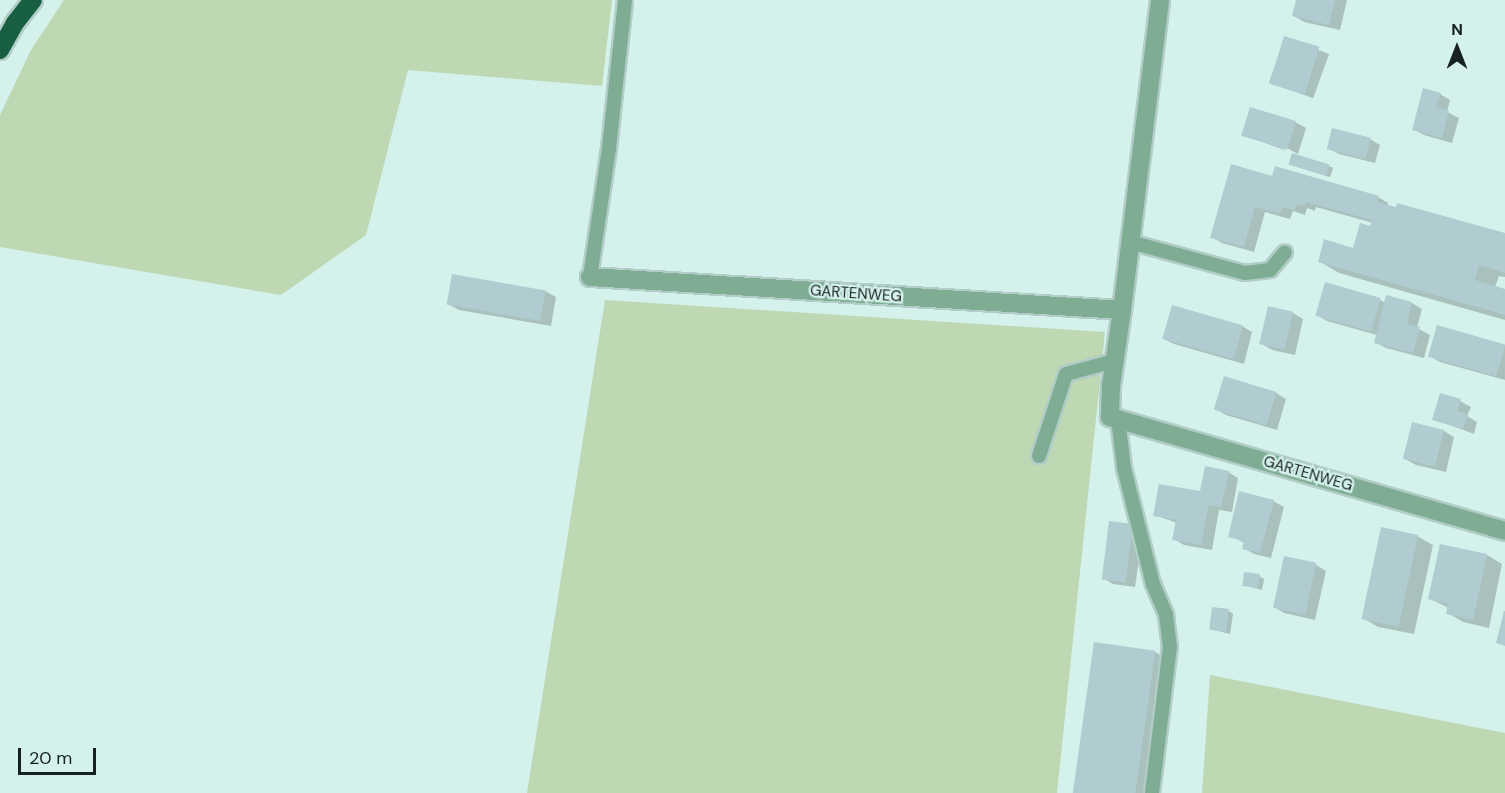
<!DOCTYPE html>
<style>
body{margin:0}
#map{position:relative;width:1505px;height:793px;overflow:hidden;background:#d4f1ec;font-family:"DM Sans",sans-serif}
div>[style]{position:absolute}
.green>*{inset:0;background:#bdd8b3}
.shadow>*{inset:0;background:#0003;transform-origin:0 0}
.building>*{inset:0;background:#b0ccd1;transform-origin:0 0}
.roads{filter:drop-shadow(2px 0 #b2ccc7) drop-shadow(-2px 0 #b2ccc7) drop-shadow(0 2px #b2ccc7) drop-shadow(0 -2px #b2ccc7)}
.service>*{height:14px;margin:-7px;padding:0 7px;transform-origin:7px;border-radius:7px;background:#7ead94}
.minor>*{height:18px;margin:-9px;padding:0 9px;transform-origin:9px;border-radius:9px;background:#7ead94}
.motorway>*{height:18px;margin:-9px;padding:0 9px;transform-origin:9px;border-radius:9px;background:#185e40}
span{translate:-50% -50%;white-space:nowrap;text-align:center;line-height:1.15;-webkit-text-stroke:4.5px #d4f1ec;paint-order:stroke}
.street-label{font-size:15px;color:#172220}
.north{position:absolute;left:1427px;top:18px;width:60px;height:60px;-webkit-text-stroke:4px #d4f1ec;paint-order:stroke;rotate:0deg;font-size:16px;font-weight:700;line-height:24px;text-align:center;color:#172220}
.north::after{content:'';display:block;margin:auto;width:21px;height:27px;background:#172220;clip-path:polygon(50% 0,100% 100%,50% 72%,0 100%)}
.scale{position:absolute;left:18px;top:748px;width:78px;height:27px;box-sizing:border-box;border:3px solid #172220;border-top:0;padding-left:8px;font-size:18px;line-height:21px;white-space:nowrap;color:#172220;-webkit-text-stroke:4px #d4f1ec;paint-order:stroke}
</style>
<div id="map">
<div class="green">
<i style="clip-path:polygon(64px 0,612px 0,602px 86px,408px 70px,366px 235px,281px 295px,0 247px,0 115px,31px 50px)"></i>
<i style="clip-path:polygon(605px 300px,1105px 332px,1057px 793px,527px 793px)"></i>
<i style="clip-path:polygon(1210px 675px,1505px 733px,1505px 793px,1202px 793px)"></i>
</div>
<div class="shadow">
<i style="clip-path:polygon(1298px 0,1347px 0,1340px 30px,1304px 22px,1294px 16px)"></i>
<i style="left:1285px;top:38px;width:47px;height:47px;rotate:20deg"></i>
<i style="clip-path:polygon(1440px 94px,1450px 100px,1447px 112px,1459px 118px,1452px 143px,1424px 135px,1413px 129px)"></i>
<i style="clip-path:polygon(1295px 122px,1306px 128px,1298px 154px,1281px 145px,1280px 147px,1287px 151px,1243px 135px)"></i>
<i style="clip-path:polygon(1370px 139px,1380px 145px,1375px 163px,1339px 154px,1328px 148px)"></i>
<i style="left:1297px;top:156px;width:38px;height:10px;rotate:18deg"></i>
<i style="clip-path:polygon(1273px 177px,1378px 197px,1388px 203px,1388px 206px,1505px 235px,1505px 277px,1499px 276px,1495px 287px,1505px 290px,1505px 320px,1339px 273px,1319px 261px,1354px 250px,1373px 223px,1316px 207px,1315px 211px,1307px 208px,1305px 215px,1293px 211px,1290px 219px,1265px 212px,1254px 252px,1222px 243px,1212px 237px)"></i>
<i style="clip-path:polygon(545px 291px,556px 297px,551px 326px,459px 310px,448px 304px)"></i>
<i style="clip-path:polygon(1387px 297px,1412px 303px,1422px 309px,1417px 328px,1430px 335px,1424px 358px,1386px 348px,1375px 342px,1377px 335px,1327px 321px,1317px 315px,1380px 300px,1386px 303px)"></i>
<i style="clip-path:polygon(1293px 313px,1303px 319px,1295px 355px,1272px 350px,1262px 344px)"></i>
<i style="clip-path:polygon(1242px 326px,1252px 332px,1244px 364px,1174px 344px,1164px 339px)"></i>
<i style="clip-path:polygon(1438px 327px,1505px 346px,1505px 380px,1440px 362px,1430px 356px)"></i>
<i style="clip-path:polygon(1276px 393px,1286px 399px,1277px 430px,1226px 415px,1216px 409px)"></i>
<i style="clip-path:polygon(1460px 401px,1471px 407px,1467px 416px,1477px 422px,1474px 434px,1434px 419px)"></i>
<i style="clip-path:polygon(1413px 424px,1444px 431px,1454px 437px,1446px 472px,1416px 465px,1405px 459px)"></i>
<i style="clip-path:polygon(1228px 472px,1238px 478px,1232px 512px,1219px 510px,1212px 550px,1184px 545px,1174px 539px,1177px 523px,1155px 515px,1201px 493px)"></i>
<i style="clip-path:polygon(1273px 501px,1284px 507px,1271px 558px,1254px 554px,1244px 548px,1245px 543px,1230px 536px)"></i>
<i style="clip-path:polygon(1133px 526px,1143px 532px,1135px 587px,1113px 584px,1103px 578px)"></i>
<i style="clip-path:polygon(1417px 536px,1433px 545px,1414px 634px,1378px 627px,1363px 618px)"></i>
<i style="clip-path:polygon(1441px 546px,1487px 555px,1502px 564px,1489px 628px,1463px 622px,1448px 613px,1449px 608px,1430px 599px)"></i>
<i style="clip-path:polygon(1285px 558px,1316px 565px,1326px 571px,1315px 620px,1284px 613px,1274px 607px)"></i>
<i style="clip-path:polygon(1259px 576px,1264px 579px,1262px 590px,1243px 585px)"></i>
<i style="clip-path:polygon(1229px 611px,1233px 614px,1230px 634px,1210px 629px)"></i>
<i style="clip-path:polygon(1096px 644px,1155px 652px,1175px 664px,1156px 793px,1074px 793px)"></i>
</div>
<div class="building">
<i style="clip-path:polygon(1296px 0,1335px 0,1329px 25px,1292px 16px)"></i>
<i style="left:1284px;top:36px;width:37px;height:50px;rotate:17deg"></i>
<i style="clip-path:polygon(1423px 88px,1441px 93px,1436px 107px,1449px 111px,1442px 138px,1412px 130px)"></i>
<i style="left:1250px;top:107px;width:48px;height:30px;rotate:17deg"></i>
<i style="left:1332px;top:128px;width:40px;height:22px;rotate:14deg"></i>
<i style="left:1292px;top:153px;width:39px;height:12px;rotate:17deg"></i>
<i style="clip-path:polygon(1231px 164px,1272px 176px,1275px 166px,1379px 196px,1377px 202px,1396px 207px,1397px 203px,1505px 233px,1505px 273px,1479px 265px,1475px 280px,1505px 289px,1505px 315px,1318px 262px,1324px 239px,1353px 248px,1360px 223px,1370px 226px,1372px 220px,1306px 202px,1305px 206px,1297px 204px,1295px 210px,1282px 207px,1280px 214px,1255px 207px,1244px 247px,1210px 238px)"></i>
<i style="left:452px;top:274px;width:95px;height:31px;rotate:10deg"></i>
<i style="left:1325px;top:282px;width:58px;height:35px;rotate:16deg"></i>
<i style="clip-path:polygon(1386px 295px,1412px 302px,1407px 324px,1420px 327px,1413px 353px,1374px 343px)"></i>
<i style="left:1172px;top:305px;width:74px;height:35px;rotate:16deg"></i>
<i style="left:1268px;top:306px;width:26px;height:39px;rotate:13deg"></i>
<i style="left:1437px;top:325px;width:71px;height:33px;rotate:16deg"></i>
<i style="left:1224px;top:376px;width:55px;height:35px;rotate:17deg"></i>
<i style="clip-path:polygon(1440px 393px,1461px 399px,1457px 411px,1468px 415px,1463px 429px,1432px 420px)"></i>
<i style="left:1412px;top:422px;width:33px;height:38px;rotate:14deg"></i>
<i style="clip-path:polygon(1205px 466px,1229px 471px,1221px 507px,1209px 505px,1201px 545px,1172px 540px,1176px 520px,1153px 516px,1159px 484px,1200px 491px)"></i>
<i style="clip-path:polygon(1239px 491px,1274px 500px,1260px 553px,1242px 549px,1244px 541px,1228px 537px)"></i>
<i style="left:1109px;top:521px;width:24px;height:59px;rotate:7deg"></i>
<i style="left:1381px;top:527px;width:38px;height:94px;rotate:12deg"></i>
<i style="clip-path:polygon(1440px 544px,1487px 554px,1473px 620px,1446px 614px,1448px 604px,1428px 599px)"></i>
<i style="left:1284px;top:556px;width:33px;height:53px;rotate:12deg"></i>
<i style="left:1244px;top:572px;width:16px;height:14px;rotate:7deg"></i>
<i style="left:1212px;top:607px;width:17px;height:23px;rotate:7deg"></i>
<i style="clip-path:polygon(1504px 611px,1505px 611px,1505px 646px,1496px 643px)"></i>
<i style="left:1094px;top:642px;width:62px;height:153px;rotate:8deg"></i>
</div>
<div class="roads">
<div class="service">
<i style="left:1130px;top:242px;width:119px;rotate:15.1deg"></i>
<i style="left:1245px;top:273px;width:25px;rotate:-7deg"></i>
<i style="left:1270px;top:270px;width:23px;rotate:-50deg"></i>
<i style="left:590px;top:277px;width:130px;rotate:-81.6deg"></i>
<i style="left:609px;top:148px;width:149px;rotate:-83.8deg"></i>
<i style="left:1118px;top:419px;width:49px;rotate:83deg"></i>
<i style="left:1124px;top:468px;width:120px;rotate:76deg"></i>
<i style="left:1153px;top:584px;width:34px;rotate:67deg"></i>
<i style="left:1166px;top:615px;width:31px;rotate:83deg"></i>
<i style="left:1170px;top:646px;width:148px;rotate:97deg"></i>
<i style="left:1039px;top:456px;width:86px;rotate:-71.8deg"></i>
<i style="left:1066px;top:374px;width:50px;rotate:-15.2deg"></i>
</div>
<div class="minor">
<i style="left:590px;top:277px;width:533px;rotate:3.55deg"></i>
<i style="left:1122px;top:310px;width:312px;rotate:-83deg"></i>
<i style="left:1122px;top:310px;width:76px;rotate:98.3deg"></i>
<i style="left:1111px;top:385px;width:32px;rotate:92deg"></i>
<i style="left:1110px;top:417px;width:411px;rotate:16.1deg"></i>
</div>
<div class="motorway">
<i style="left:0;top:50px;width:31px;rotate:-61deg"></i>
<i style="left:15px;top:23px;width:29px;rotate:-52deg"></i>
</div>
</div>
<div class="street-label">
<span style="left:856px;top:294px;rotate:4deg">GARTENWEG</span>
<span style="left:1308px;top:474px;rotate:16deg">GARTENWEG</span>
</div>
<div class="north">N</div>
<div class="scale">20 m</div>
</div>
